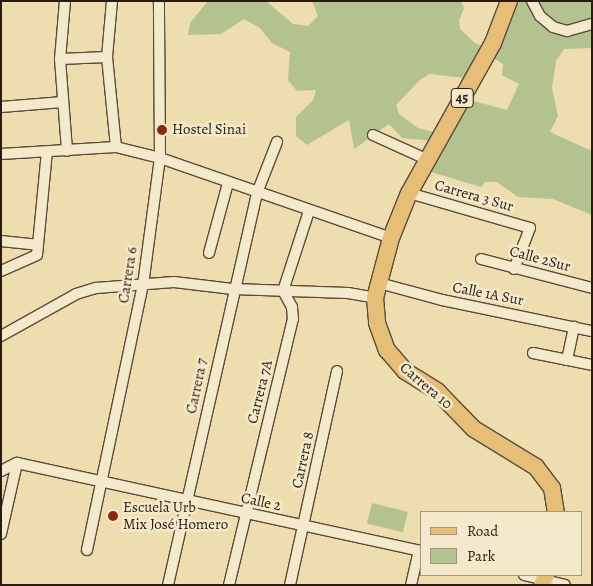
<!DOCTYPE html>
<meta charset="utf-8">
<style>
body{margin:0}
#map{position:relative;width:593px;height:586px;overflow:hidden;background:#eeddae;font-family:Alegreya,serif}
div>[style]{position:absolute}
.green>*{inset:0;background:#b3c28f;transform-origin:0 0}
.roads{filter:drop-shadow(1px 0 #5a4b39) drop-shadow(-1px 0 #5a4b39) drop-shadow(0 1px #5a4b39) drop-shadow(0 -1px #5a4b39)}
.minor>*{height:10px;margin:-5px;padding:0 5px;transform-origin:5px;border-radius:5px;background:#f4e9ca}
.primary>*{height:16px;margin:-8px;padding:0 8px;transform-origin:8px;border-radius:8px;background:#e7be77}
.dots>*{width:14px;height:14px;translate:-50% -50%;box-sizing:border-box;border:2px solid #f4e9ca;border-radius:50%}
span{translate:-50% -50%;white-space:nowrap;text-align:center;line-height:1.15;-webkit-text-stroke:5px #f4e9ca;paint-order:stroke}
.shield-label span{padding:1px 4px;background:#f4e9ca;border:1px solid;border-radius:4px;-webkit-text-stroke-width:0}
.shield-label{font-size:14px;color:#291a12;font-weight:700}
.poi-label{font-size:15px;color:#291a12}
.left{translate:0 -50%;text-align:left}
.street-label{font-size:15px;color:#291a12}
.frame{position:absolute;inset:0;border:2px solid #291a12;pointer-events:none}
.legend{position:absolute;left:420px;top:511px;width:162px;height:65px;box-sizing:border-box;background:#f4e9ca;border:1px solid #a39680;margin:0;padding:6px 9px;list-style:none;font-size:15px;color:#291a12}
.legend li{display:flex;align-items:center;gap:10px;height:25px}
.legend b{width:25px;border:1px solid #a39680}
</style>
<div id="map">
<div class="green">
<i style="clip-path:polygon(evenodd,208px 1px,266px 1px,293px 24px,308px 26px,318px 16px,312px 1px,461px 1px,464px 8px,459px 21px,460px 29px,475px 43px,493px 51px,510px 1px,592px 1px,592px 48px,564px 49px,556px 61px,552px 88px,558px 116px,550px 132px,592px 151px,592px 215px,553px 199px,518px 197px,497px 182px,485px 182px,481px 187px,428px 171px,445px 142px,402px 138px,389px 124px,354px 149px,349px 120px,307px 145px,296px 136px,296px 117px,313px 100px,316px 90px,297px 91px,288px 80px,290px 52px,272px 43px,260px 28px,244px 19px,221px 34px,188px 35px,190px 23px,208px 1px,492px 57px,503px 64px,502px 75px,519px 84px,507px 110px,466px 99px,449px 129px,434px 132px,418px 128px,399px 114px,396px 105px,421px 79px,430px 74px,464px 78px,472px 68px,492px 57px)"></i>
<i style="left:372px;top:503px;width:37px;height:21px;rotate:14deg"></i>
</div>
<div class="roads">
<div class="minor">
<i style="left:65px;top:1px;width:58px;rotate:94.9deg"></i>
<i style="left:60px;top:59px;width:92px;rotate:85.6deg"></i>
<i style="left:112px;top:1px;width:56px;rotate:95.1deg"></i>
<i style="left:107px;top:57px;width:90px;rotate:84.3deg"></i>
<i style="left:532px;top:1px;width:17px;rotate:62deg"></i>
<i style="left:540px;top:16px;width:17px;rotate:40deg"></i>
<i style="left:553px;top:27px;width:15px;rotate:16deg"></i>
<i style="left:567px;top:31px;width:26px;rotate:-16deg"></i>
<i style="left:60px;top:59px;width:47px;rotate:-2.4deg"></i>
<i style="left:1px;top:107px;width:62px;rotate:-4.6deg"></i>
<i style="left:373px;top:135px;width:60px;rotate:24.4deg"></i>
<i style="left:1px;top:154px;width:115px;rotate:-3.5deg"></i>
<i style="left:116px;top:147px;width:45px;rotate:14deg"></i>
<i style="left:160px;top:158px;width:244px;rotate:19.1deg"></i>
<i style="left:409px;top:193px;width:126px;rotate:16.1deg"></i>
<i style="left:530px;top:228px;width:44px;rotate:111.3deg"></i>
<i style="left:1px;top:241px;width:36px;rotate:6deg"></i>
<i style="left:209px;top:253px;width:73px;rotate:-74.8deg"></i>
<i style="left:481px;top:259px;width:115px;rotate:14.6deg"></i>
<i style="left:1px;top:271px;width:39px;rotate:-24deg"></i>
<i style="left:37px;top:255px;width:103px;rotate:-84.5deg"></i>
<i style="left:379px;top:283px;width:65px;rotate:15.1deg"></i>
<i style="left:442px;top:300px;width:153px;rotate:11.7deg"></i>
<i style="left:1px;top:336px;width:86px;rotate:-29.2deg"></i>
<i style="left:76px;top:294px;width:21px;rotate:-17deg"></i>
<i style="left:96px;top:288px;width:78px;rotate:-4.4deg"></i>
<i style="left:174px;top:282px;width:59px;rotate:6.8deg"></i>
<i style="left:233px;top:289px;width:115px;rotate:2deg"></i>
<i style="left:348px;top:293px;width:27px;rotate:10deg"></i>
<i style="left:533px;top:353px;width:60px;rotate:11.5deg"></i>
<i style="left:567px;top:360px;width:34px;rotate:-78deg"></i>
<i style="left:1px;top:471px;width:18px;rotate:-27deg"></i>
<i style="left:17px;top:463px;width:414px;rotate:12.3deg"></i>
<i style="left:1px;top:534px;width:73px;rotate:-77.3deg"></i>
<i style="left:87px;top:550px;width:271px;rotate:-78.1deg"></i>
<i style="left:143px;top:285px;width:128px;rotate:-82.4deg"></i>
<i style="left:160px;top:158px;width:157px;rotate:-90.4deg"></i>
<i style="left:524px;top:575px;width:42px;rotate:13.7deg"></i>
<i style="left:168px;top:585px;width:402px;rotate:-77.2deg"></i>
<i style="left:257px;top:193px;width:55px;rotate:-68.6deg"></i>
<i style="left:229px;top:585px;width:274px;rotate:-76.5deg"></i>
<i style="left:293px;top:319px;width:12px;rotate:-95deg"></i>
<i style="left:292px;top:307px;width:18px;rotate:-119deg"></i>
<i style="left:283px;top:291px;width:84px;rotate:-72deg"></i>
<i style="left:290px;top:585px;width:219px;rotate:-77.6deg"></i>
<i style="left:411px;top:585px;width:35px;rotate:-77deg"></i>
</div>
<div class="primary">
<i style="left:509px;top:1px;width:45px;rotate:110.9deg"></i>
<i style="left:493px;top:43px;width:172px;rotate:119.2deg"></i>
<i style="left:409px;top:193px;width:48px;rotate:111.8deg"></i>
<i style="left:391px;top:238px;width:62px;rotate:104.9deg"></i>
<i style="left:375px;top:298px;width:25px;rotate:85deg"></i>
<i style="left:377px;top:323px;width:29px;rotate:70deg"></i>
<i style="left:387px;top:350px;width:28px;rotate:49deg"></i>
<i style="left:405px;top:371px;width:38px;rotate:32deg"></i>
<i style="left:437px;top:391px;width:53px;rotate:45.8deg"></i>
<i style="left:474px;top:429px;width:73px;rotate:31.5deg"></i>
<i style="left:536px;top:467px;width:26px;rotate:53deg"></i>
<i style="left:552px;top:488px;width:24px;rotate:81deg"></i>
<i style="left:542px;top:585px;width:11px;rotate:-68deg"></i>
</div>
</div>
<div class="dots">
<i style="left:162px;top:130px;background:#8f2418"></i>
<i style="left:113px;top:516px;background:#8f2418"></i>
</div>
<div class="shield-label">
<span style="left:462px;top:98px">45</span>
</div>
<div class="poi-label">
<span class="left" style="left:172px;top:130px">Hostel Sinai</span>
<span class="left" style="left:123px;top:516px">Escuela Urb<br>Mix José Homero</span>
</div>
<div class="street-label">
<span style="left:474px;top:196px;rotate:16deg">Carrera 3 Sur</span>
<span style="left:540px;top:259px;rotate:15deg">Calle 2Sur</span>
<span style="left:128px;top:275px;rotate:-81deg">Carrera 6</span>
<span style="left:488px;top:294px;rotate:11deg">Calle 1A Sur</span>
<span style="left:197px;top:386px;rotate:-78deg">Carrera 7</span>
<span style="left:426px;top:386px;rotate:40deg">Carrera 10</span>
<span style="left:260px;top:392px;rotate:-76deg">Carrera 7A</span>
<span style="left:303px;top:460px;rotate:-78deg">Carrera 8</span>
<span style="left:261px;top:502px;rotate:12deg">Calle 2</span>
</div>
<div class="frame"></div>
<ul class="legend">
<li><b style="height:6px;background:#e7be77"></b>Road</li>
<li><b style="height:14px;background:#b3c28f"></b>Park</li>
</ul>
</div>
